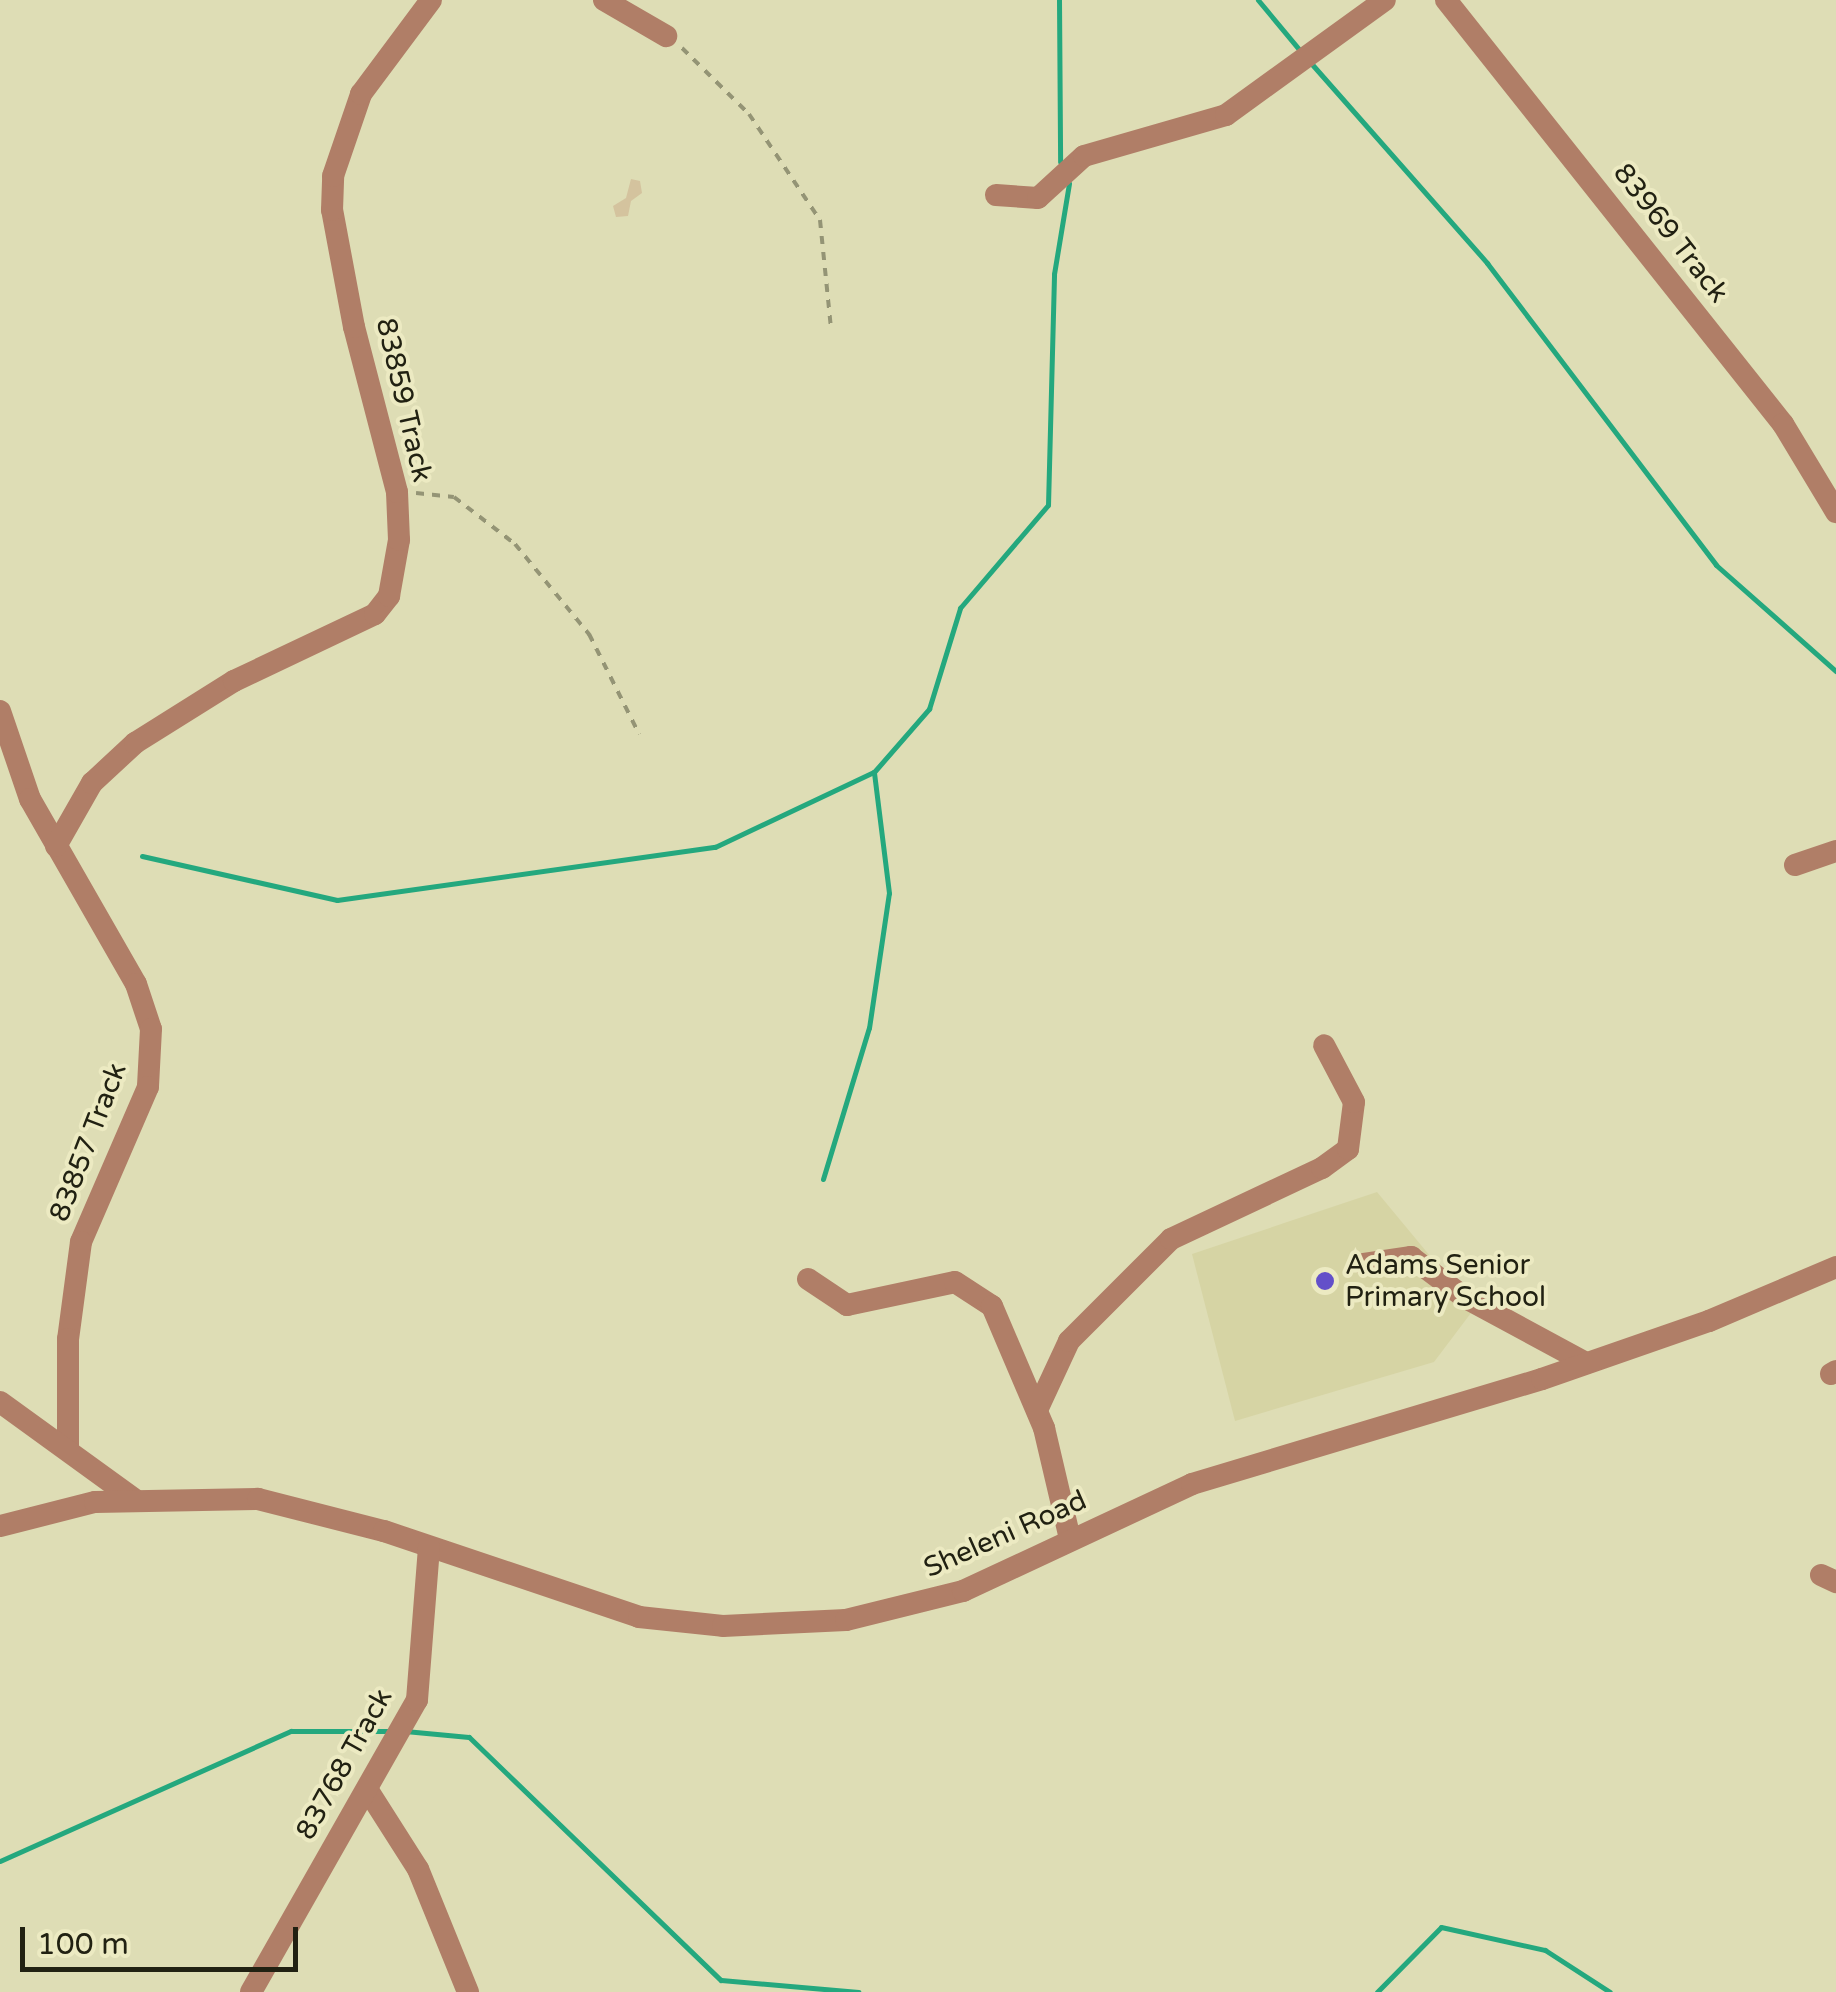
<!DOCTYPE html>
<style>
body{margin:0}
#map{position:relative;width:1836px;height:1992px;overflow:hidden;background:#deddb5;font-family:"Varela Round",sans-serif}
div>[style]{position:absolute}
.built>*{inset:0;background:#d6d4a4}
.stream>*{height:5px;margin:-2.5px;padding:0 2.5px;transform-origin:2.5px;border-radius:2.5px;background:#24a87e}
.building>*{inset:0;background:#d4c39e}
.path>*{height:4px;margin-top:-2px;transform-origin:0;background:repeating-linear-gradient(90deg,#949475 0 8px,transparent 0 16px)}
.minor>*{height:22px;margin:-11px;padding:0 11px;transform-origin:11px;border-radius:11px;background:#b07e67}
.dots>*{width:28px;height:28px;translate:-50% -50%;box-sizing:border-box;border:5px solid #eceac2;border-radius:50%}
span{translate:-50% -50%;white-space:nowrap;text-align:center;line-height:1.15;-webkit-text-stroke:8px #eceac2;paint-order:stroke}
.street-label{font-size:28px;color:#212112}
.poi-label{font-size:28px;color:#212112}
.left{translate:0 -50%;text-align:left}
.scale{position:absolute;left:20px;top:1927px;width:278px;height:45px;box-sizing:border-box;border:5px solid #212112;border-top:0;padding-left:12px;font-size:30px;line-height:35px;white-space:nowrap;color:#212112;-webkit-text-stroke:8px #eceac2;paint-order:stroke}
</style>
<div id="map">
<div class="built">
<i style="clip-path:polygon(1377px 1192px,1474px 1309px,1434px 1362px,1235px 1421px,1192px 1254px)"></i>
</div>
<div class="stream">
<i style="left:1059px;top:0;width:162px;rotate:89.6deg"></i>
<i style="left:1258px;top:0;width:70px;rotate:50.2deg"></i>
<i style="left:1310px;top:62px;width:268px;rotate:48.6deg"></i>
<i style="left:1487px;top:263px;width:379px;rotate:52.8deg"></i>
<i style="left:1716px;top:565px;width:160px;rotate:41.5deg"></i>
<i style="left:142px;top:856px;width:200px;rotate:12.7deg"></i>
<i style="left:337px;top:900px;width:382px;rotate:-8deg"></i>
<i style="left:715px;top:847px;width:176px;rotate:-25.3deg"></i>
<i style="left:874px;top:772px;width:84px;rotate:-48.9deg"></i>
<i style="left:929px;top:709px;width:106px;rotate:-72.9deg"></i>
<i style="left:960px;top:608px;width:135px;rotate:-49.5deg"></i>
<i style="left:1048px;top:505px;width:231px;rotate:-88.5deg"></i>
<i style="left:1054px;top:274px;width:92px;rotate:-80.6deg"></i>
<i style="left:823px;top:1179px;width:158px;rotate:-73.1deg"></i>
<i style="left:869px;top:1028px;width:136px;rotate:-81.6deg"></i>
<i style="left:889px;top:893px;width:122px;rotate:-97.1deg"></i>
<i style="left:405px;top:1731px;width:64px;rotate:5.4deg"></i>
<i style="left:469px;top:1737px;width:350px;rotate:44deg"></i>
<i style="left:721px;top:1980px;width:138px;rotate:5deg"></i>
<i style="left:0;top:1861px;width:319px;rotate:-24.1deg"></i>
<i style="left:291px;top:1731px;width:98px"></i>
<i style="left:1377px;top:1992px;width:91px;rotate:-45.4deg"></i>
<i style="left:1441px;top:1927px;width:107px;rotate:12.5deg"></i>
<i style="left:1545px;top:1950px;width:77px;rotate:32.9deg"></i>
</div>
<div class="building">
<i style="clip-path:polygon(631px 179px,640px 181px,642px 193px,631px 201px,628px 216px,616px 217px,613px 206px,626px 198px)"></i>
</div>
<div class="path">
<i style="left:682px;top:48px;width:94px;rotate:44.6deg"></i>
<i style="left:749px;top:114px;width:128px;rotate:56.2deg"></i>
<i style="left:820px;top:220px;width:109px;rotate:84.2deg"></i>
<i style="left:416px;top:493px;width:38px;rotate:6deg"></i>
<i style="left:454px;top:497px;width:77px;rotate:37.6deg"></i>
<i style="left:515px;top:544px;width:117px;rotate:50.6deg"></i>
<i style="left:589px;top:634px;width:112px;rotate:63.4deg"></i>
</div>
<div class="minor">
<i style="left:604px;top:0;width:72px;rotate:30.1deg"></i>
<i style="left:1446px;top:0;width:542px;rotate:51.52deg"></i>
<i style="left:1783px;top:424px;width:103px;rotate:58.9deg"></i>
<i style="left:996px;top:195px;width:42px;rotate:4.1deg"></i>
<i style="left:1038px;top:198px;width:62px;rotate:-42.4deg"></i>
<i style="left:1084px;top:156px;width:148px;rotate:-16.1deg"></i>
<i style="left:1226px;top:115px;width:196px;rotate:-35.9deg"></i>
<i style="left:0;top:711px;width:93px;rotate:71.2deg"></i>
<i style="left:30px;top:799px;width:213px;rotate:60.2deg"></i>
<i style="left:136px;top:984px;width:47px;rotate:71.6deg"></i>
<i style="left:151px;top:1029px;width:58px;rotate:93deg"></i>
<i style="left:148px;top:1087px;width:169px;rotate:113.4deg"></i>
<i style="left:81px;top:1242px;width:98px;rotate:97.6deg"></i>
<i style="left:68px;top:1339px;width:110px;rotate:90deg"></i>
<i style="left:56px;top:846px;width:73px;rotate:-60.3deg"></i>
<i style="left:92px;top:783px;width:59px;rotate:-42.9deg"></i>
<i style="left:135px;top:743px;width:117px;rotate:-32.1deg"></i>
<i style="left:234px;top:681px;width:156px;rotate:-25.4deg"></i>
<i style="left:375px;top:614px;width:23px;rotate:-52deg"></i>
<i style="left:389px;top:596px;width:57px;rotate:-79.9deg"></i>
<i style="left:399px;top:540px;width:48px;rotate:-92.4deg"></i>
<i style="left:397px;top:492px;width:171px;rotate:-104.6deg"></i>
<i style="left:354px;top:327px;width:119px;rotate:-100.6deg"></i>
<i style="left:332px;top:210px;width:34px;rotate:-88deg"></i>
<i style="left:333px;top:176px;width:87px;rotate:-71.1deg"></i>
<i style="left:361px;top:94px;width:117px;rotate:-53.3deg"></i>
<i style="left:1795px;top:865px;width:43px;rotate:-18.9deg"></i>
<i style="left:1364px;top:1264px;width:48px;rotate:-8.5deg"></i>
<i style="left:1411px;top:1257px;width:66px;rotate:37deg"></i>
<i style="left:1464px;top:1297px;width:139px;rotate:28.4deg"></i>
<i style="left:808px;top:1279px;width:47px;rotate:33.7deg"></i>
<i style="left:847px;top:1305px;width:110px;rotate:-12deg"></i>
<i style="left:955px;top:1282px;width:44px;rotate:33deg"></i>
<i style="left:992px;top:1306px;width:133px;rotate:66.9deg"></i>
<i style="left:1044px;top:1428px;width:114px;rotate:76.8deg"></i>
<i style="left:1831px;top:1374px;width:6px;rotate:-31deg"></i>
<i style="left:0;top:1402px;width:165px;rotate:35.9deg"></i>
<i style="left:1037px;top:1410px;width:76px;rotate:-65.1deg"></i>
<i style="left:1069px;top:1341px;width:144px;rotate:-45deg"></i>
<i style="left:1171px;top:1239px;width:167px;rotate:-25.2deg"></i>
<i style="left:1322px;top:1168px;width:32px;rotate:-36deg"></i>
<i style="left:1348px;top:1149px;width:47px;rotate:-82.7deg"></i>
<i style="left:1354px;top:1102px;width:64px;rotate:-117.8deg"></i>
<i style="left:0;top:1526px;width:98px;rotate:-14.2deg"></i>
<i style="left:95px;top:1502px;width:163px;rotate:-1.1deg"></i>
<i style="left:258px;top:1499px;width:130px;rotate:14.3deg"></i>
<i style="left:384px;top:1531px;width:269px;rotate:18.6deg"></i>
<i style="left:639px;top:1617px;width:84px;rotate:6.1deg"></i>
<i style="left:723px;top:1626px;width:123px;rotate:-2.8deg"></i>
<i style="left:846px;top:1620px;width:121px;rotate:-13.9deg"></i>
<i style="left:963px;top:1591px;width:253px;rotate:-25deg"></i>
<i style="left:1192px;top:1484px;width:365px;rotate:-16.7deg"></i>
<i style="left:1542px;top:1379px;width:177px;rotate:-19.2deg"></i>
<i style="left:1709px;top:1321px;width:138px;rotate:-23deg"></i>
<i style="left:1821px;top:1575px;width:17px;rotate:25deg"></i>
<i style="left:367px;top:1789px;width:95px;rotate:57.5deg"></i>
<i style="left:418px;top:1869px;width:133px;rotate:67.9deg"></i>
<i style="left:251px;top:1992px;width:336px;rotate:-60.4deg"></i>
<i style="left:417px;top:1700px;width:153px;rotate:-85.5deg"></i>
</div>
<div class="dots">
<i style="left:1325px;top:1281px;background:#6350c9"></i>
</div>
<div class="street-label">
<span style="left:1671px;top:233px;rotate:52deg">83969 Track</span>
<span style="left:404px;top:400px;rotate:77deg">83859 Track</span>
<span style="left:88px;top:1142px;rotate:-69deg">83857 Track</span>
<span style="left:1005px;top:1534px;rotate:-24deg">Sheleni Road</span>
<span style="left:344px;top:1764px;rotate:-61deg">83768 Track</span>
</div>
<div class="poi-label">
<span class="left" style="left:1345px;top:1281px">Adams Senior<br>Primary School</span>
</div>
<div class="scale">100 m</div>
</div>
